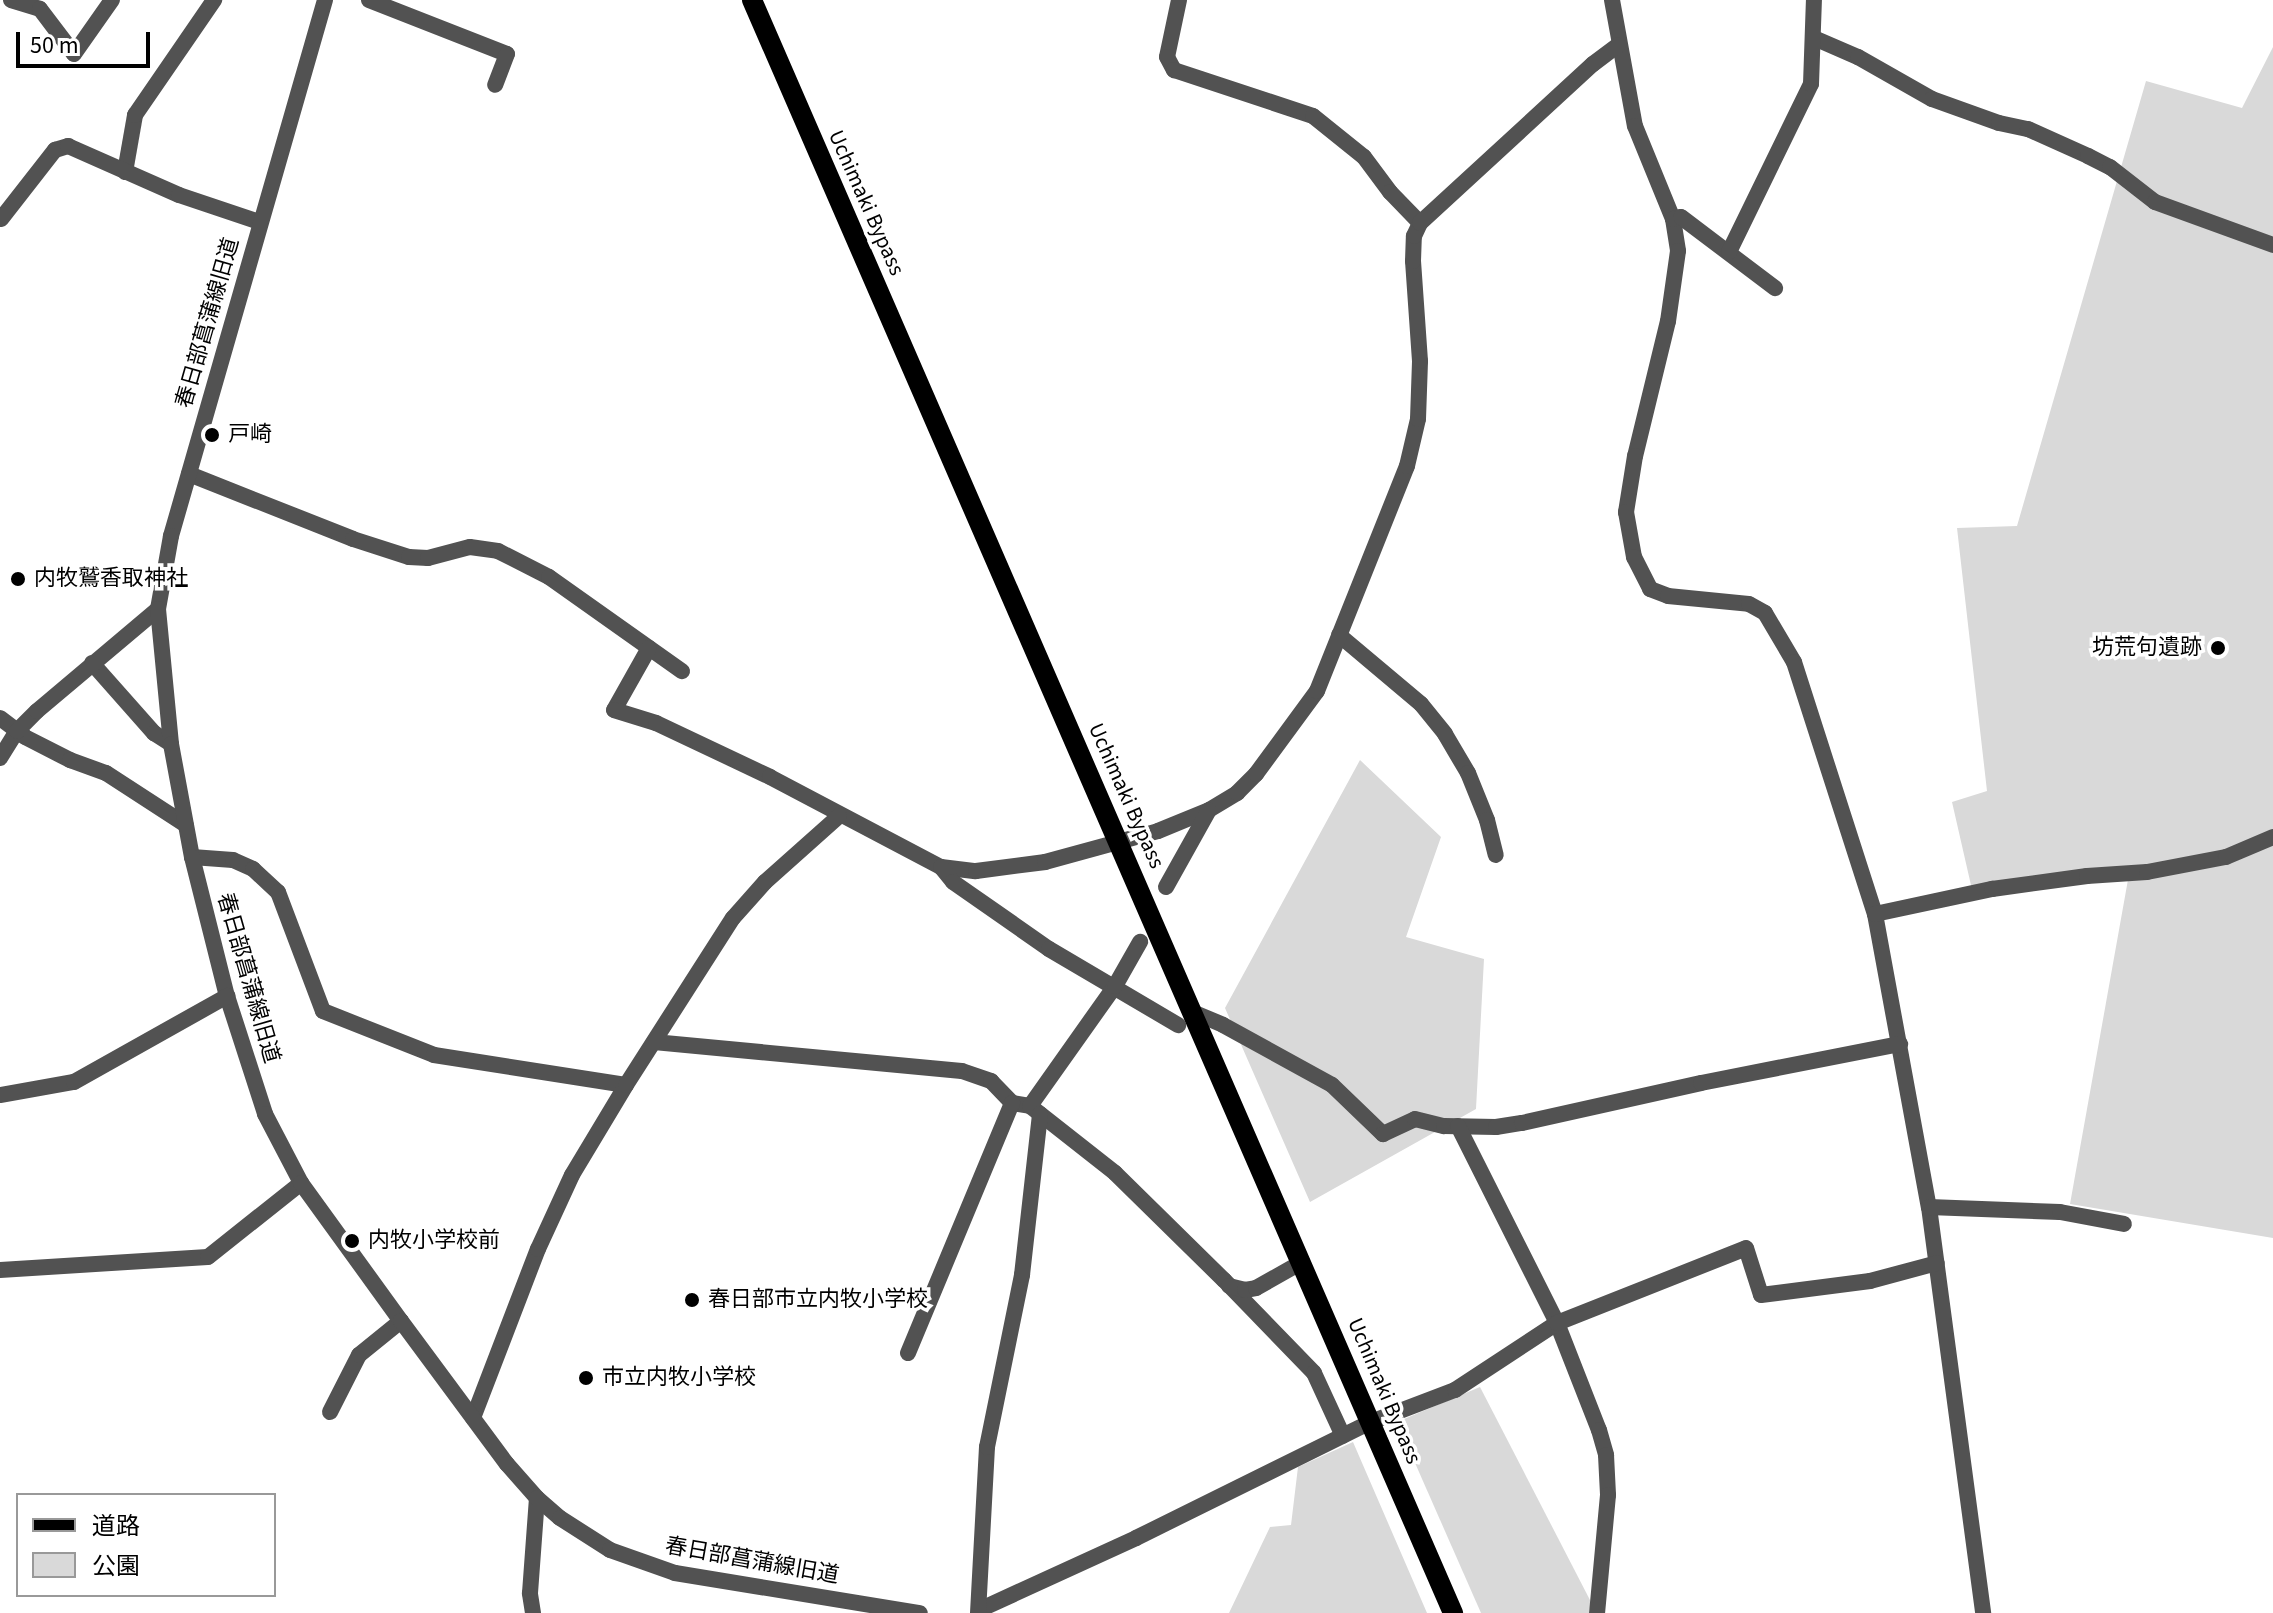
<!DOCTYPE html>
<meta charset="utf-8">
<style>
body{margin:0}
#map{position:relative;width:2273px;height:1613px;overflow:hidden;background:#fff;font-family:"Source Sans 3","Noto Sans JP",sans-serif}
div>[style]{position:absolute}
.green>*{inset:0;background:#d9d9d9}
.minor>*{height:16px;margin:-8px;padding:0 8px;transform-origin:8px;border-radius:8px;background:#525252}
.tertiary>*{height:16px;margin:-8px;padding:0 8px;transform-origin:8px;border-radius:8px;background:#525252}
.primary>*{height:20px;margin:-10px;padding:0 10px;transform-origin:10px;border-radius:10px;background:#000}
.dots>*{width:22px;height:22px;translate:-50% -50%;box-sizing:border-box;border:4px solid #fff;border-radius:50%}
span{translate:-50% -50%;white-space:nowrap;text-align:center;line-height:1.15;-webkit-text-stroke:7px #fff;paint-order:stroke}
.street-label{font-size:22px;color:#000}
.poi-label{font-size:22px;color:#000}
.left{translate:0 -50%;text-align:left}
.right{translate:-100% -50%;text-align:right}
.legend{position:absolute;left:16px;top:1493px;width:260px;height:104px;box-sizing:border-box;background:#fff;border:2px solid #999;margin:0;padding:10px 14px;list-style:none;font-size:24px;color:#000}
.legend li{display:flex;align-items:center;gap:16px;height:40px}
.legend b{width:40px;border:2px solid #999}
.scale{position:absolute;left:16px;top:32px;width:134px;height:36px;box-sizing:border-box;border:4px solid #000;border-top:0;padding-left:10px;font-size:24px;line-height:28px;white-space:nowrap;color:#000;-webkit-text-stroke:6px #fff;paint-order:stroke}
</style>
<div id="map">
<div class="green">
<i style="clip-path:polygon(2273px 47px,2273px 1238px,2070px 1204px,2129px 874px,1973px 894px,1952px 802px,1987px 791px,1957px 528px,2017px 526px,2146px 81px,2242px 108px)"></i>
<i style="clip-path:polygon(1360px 760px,1441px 837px,1406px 937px,1484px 959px,1476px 1109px,1310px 1202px,1225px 1008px)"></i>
<i style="clip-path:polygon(1480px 1387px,1591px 1602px,1589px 1613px,1481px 1613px,1397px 1422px)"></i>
<i style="clip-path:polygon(1353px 1442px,1427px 1613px,1229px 1613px,1270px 1527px,1291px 1525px,1298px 1467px)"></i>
</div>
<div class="minor">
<i style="left:11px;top:0;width:30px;rotate:17deg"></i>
<i style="left:40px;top:9px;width:56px;rotate:52.9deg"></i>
<i style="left:74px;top:54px;width:66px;rotate:-54.9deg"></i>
<i style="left:369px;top:0;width:148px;rotate:21.4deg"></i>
<i style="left:507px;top:54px;width:33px;rotate:111deg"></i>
<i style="left:1179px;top:0;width:58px;rotate:101.9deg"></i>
<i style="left:1167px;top:57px;width:15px;rotate:62deg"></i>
<i style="left:1174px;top:70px;width:146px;rotate:18.3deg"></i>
<i style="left:1313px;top:116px;width:65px;rotate:38.8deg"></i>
<i style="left:1364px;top:157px;width:44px;rotate:53.4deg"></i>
<i style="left:1390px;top:192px;width:43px;rotate:45.9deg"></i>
<i style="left:1612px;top:0;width:128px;rotate:79.7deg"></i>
<i style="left:1635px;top:126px;width:100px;rotate:67.8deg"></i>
<i style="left:1673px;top:219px;width:32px;rotate:81deg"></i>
<i style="left:1678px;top:251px;width:71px;rotate:98.1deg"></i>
<i style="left:1668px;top:321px;width:139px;rotate:103.7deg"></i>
<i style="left:1635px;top:456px;width:57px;rotate:99.1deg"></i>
<i style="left:1626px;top:512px;width:46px;rotate:79.9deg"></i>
<i style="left:1634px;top:557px;width:36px;rotate:63deg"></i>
<i style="left:1650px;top:589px;width:19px;rotate:21deg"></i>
<i style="left:1668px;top:596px;width:81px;rotate:5.6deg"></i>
<i style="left:1749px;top:604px;width:18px;rotate:29deg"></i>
<i style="left:1765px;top:613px;width:57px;rotate:59.4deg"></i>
<i style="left:1794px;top:662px;width:265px;rotate:72.2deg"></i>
<i style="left:1875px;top:914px;width:298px;rotate:79.6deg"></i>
<i style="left:1929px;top:1207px;width:410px;rotate:82.4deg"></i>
<i style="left:1814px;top:38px;width:48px;rotate:23.4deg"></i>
<i style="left:1858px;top:57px;width:85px;rotate:29.6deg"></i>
<i style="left:1932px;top:99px;width:71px;rotate:19.7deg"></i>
<i style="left:1999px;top:123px;width:30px;rotate:12deg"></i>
<i style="left:2028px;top:129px;width:66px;rotate:24.2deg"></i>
<i style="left:2088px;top:156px;width:25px;rotate:27deg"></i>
<i style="left:2110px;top:167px;width:57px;rotate:37.9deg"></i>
<i style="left:2155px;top:202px;width:126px;rotate:20deg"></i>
<i style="left:125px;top:172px;width:58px;rotate:-80deg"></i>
<i style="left:135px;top:115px;width:140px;rotate:-55.5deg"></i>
<i style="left:1px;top:219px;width:88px;rotate:-52deg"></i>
<i style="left:55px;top:150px;width:14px;rotate:-17deg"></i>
<i style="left:68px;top:146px;width:121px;rotate:23.8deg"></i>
<i style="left:179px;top:195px;width:84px;rotate:18.6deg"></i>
<i style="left:1673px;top:219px;width:8px;rotate:-14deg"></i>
<i style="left:1681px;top:217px;width:118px;rotate:37.1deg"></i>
<i style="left:1729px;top:252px;width:187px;rotate:-64deg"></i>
<i style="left:1811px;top:84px;width:84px;rotate:-88deg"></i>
<i style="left:189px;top:474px;width:176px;rotate:21.6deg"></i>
<i style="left:353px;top:539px;width:59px;rotate:17.8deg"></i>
<i style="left:409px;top:557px;width:19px;rotate:3deg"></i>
<i style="left:428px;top:558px;width:43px;rotate:-14.7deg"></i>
<i style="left:470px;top:547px;width:28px;rotate:8deg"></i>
<i style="left:498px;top:551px;width:57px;rotate:27deg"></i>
<i style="left:549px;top:577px;width:163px;rotate:35.3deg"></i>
<i style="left:1339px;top:635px;width:107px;rotate:40.1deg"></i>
<i style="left:1421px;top:704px;width:38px;rotate:51deg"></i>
<i style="left:1445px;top:734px;width:45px;rotate:59.5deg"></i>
<i style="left:1468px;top:773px;width:51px;rotate:68deg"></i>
<i style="left:1487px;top:820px;width:36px;rotate:76deg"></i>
<i style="left:649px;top:648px;width:71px;rotate:119.4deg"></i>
<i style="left:614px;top:710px;width:44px;rotate:17.2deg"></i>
<i style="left:656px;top:723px;width:126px;rotate:25.3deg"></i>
<i style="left:770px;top:777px;width:193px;rotate:27.8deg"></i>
<i style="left:941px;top:867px;width:35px;rotate:7deg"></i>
<i style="left:976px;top:871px;width:70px;rotate:-7.4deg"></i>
<i style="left:1045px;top:862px;width:117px;rotate:-15.3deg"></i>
<i style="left:1158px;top:831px;width:55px;rotate:-22.4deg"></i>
<i style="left:1209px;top:810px;width:33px;rotate:-31deg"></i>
<i style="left:1237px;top:793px;width:27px;rotate:-45deg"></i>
<i style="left:1256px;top:774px;width:103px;rotate:-53.7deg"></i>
<i style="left:1317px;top:691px;width:242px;rotate:-68.2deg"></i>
<i style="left:1407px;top:466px;width:48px;rotate:-76.8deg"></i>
<i style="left:1418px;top:419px;width:58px;rotate:-88deg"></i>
<i style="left:1420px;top:361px;width:100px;rotate:-94deg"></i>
<i style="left:1413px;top:261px;width:25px;rotate:-88deg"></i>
<i style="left:1414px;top:236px;width:14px;rotate:-65deg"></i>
<i style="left:1420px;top:223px;width:235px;rotate:-42.6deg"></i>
<i style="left:1593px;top:64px;width:31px;rotate:-37deg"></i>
<i style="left:92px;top:663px;width:94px;rotate:48.5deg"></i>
<i style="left:154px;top:733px;width:20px;rotate:33deg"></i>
<i style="left:0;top:718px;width:31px;rotate:37deg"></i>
<i style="left:25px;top:737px;width:51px;rotate:27.1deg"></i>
<i style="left:70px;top:760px;width:38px;rotate:20deg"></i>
<i style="left:106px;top:773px;width:95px;rotate:33deg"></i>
<i style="left:0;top:758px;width:32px;rotate:-58deg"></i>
<i style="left:17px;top:731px;width:28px;rotate:-45deg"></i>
<i style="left:37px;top:711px;width:158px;rotate:-40.1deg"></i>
<i style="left:192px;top:857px;width:41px;rotate:4.2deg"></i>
<i style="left:233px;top:860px;width:22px;rotate:24deg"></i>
<i style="left:253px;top:869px;width:34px;rotate:43deg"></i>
<i style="left:278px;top:892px;width:127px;rotate:69.3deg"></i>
<i style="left:323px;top:1011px;width:119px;rotate:21.6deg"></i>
<i style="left:434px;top:1055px;width:194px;rotate:8.9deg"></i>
<i style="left:941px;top:867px;width:19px;rotate:51deg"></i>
<i style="left:953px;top:882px;width:117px;rotate:34.9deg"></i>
<i style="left:1049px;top:949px;width:150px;rotate:30.5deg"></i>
<i style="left:1166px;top:887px;width:88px;rotate:-60.8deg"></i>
<i style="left:1875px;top:914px;width:120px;rotate:-12.1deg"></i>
<i style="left:1992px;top:889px;width:96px;rotate:-7.8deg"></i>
<i style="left:2087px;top:876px;width:60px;rotate:-3.8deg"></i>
<i style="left:2147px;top:872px;width:80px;rotate:-10.8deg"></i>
<i style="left:2226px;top:857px;width:51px;rotate:-23.1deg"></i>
<i style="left:1195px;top:1013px;width:30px;rotate:23deg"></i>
<i style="left:1223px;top:1025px;width:124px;rotate:28.8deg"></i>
<i style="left:1332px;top:1085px;width:71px;rotate:43.9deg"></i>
<i style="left:1383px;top:1134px;width:35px;rotate:-25deg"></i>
<i style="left:1415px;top:1119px;width:30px;rotate:14deg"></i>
<i style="left:1444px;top:1126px;width:52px;rotate:1.1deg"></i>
<i style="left:1496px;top:1127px;width:26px;rotate:-9deg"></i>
<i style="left:1522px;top:1123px;width:183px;rotate:-12.6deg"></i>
<i style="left:1701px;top:1083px;width:203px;rotate:-11.1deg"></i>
<i style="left:654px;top:1042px;width:309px;rotate:5.4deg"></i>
<i style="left:962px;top:1071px;width:31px;rotate:19deg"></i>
<i style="left:991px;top:1081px;width:30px;rotate:46deg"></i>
<i style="left:1012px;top:1103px;width:18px;rotate:9deg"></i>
<i style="left:1030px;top:1106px;width:108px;rotate:38.2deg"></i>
<i style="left:1115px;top:1173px;width:153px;rotate:44.5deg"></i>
<i style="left:1224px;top:1280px;width:129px;rotate:45.9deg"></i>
<i style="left:1314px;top:1373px;width:69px;rotate:65.3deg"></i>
<i style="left:1030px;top:1106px;width:147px;rotate:-54.7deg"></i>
<i style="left:1115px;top:986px;width:51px;rotate:-60.4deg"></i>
<i style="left:1458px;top:1126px;width:220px;rotate:63.3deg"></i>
<i style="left:1557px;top:1323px;width:115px;rotate:68.6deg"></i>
<i style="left:1599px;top:1430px;width:26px;rotate:74deg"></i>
<i style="left:1606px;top:1455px;width:40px;rotate:87.1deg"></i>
<i style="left:1608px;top:1495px;width:119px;rotate:95.3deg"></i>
<i style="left:1929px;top:1207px;width:131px;rotate:2.2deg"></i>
<i style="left:2060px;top:1212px;width:65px;rotate:10.6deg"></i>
<i style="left:0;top:1270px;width:208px;rotate:-3.6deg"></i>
<i style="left:208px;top:1257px;width:119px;rotate:-38.5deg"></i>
<i style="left:1229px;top:1286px;width:16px;rotate:14deg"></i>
<i style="left:1245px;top:1290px;width:11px;rotate:-10deg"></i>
<i style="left:1256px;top:1288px;width:53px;rotate:-29.5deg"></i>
<i style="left:908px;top:1353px;width:271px;rotate:-67.4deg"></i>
<i style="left:330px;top:1412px;width:64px;rotate:-63deg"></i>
<i style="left:359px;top:1355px;width:54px;rotate:-39deg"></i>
<i style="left:473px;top:1418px;width:181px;rotate:-69deg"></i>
<i style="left:538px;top:1249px;width:81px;rotate:-65.3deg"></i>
<i style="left:572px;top:1175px;width:105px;rotate:-59deg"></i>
<i style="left:626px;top:1085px;width:198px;rotate:-57.4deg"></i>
<i style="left:733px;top:918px;width:48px;rotate:-48.4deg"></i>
<i style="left:765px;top:882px;width:99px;rotate:-41.7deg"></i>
<i style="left:979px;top:1610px;width:173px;rotate:-24.6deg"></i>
<i style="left:1136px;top:1538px;width:262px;rotate:-26.3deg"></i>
<i style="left:1371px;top:1422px;width:90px;rotate:-20.9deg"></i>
<i style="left:1455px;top:1390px;width:122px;rotate:-33.3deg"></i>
<i style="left:1557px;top:1323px;width:203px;rotate:-21.6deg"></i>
<i style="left:1746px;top:1248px;width:49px;rotate:72.3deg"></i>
<i style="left:1761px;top:1295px;width:110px;rotate:-7.3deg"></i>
<i style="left:1870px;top:1281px;width:69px;rotate:-15deg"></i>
<i style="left:533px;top:1613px;width:20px;rotate:-99deg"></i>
<i style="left:530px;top:1593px;width:95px;rotate:-85.8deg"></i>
<i style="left:978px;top:1613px;width:166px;rotate:-86.9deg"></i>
<i style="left:987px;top:1447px;width:176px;rotate:-78.5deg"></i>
<i style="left:1022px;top:1275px;width:162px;rotate:-83.6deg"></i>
</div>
<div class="tertiary">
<i style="left:325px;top:0;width:558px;rotate:106.03deg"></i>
<i style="left:171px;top:536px;width:74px;rotate:100.1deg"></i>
<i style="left:158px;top:609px;width:136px;rotate:84.5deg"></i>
<i style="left:171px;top:744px;width:115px;rotate:79.5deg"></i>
<i style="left:192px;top:857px;width:143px;rotate:75.9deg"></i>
<i style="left:227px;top:996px;width:124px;rotate:72.1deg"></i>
<i style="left:265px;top:1114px;width:78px;rotate:62.4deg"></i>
<i style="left:301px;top:1183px;width:170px;rotate:54.1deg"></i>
<i style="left:401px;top:1321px;width:178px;rotate:53.5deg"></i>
<i style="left:507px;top:1464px;width:45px;rotate:48.6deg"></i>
<i style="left:537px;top:1498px;width:30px;rotate:41deg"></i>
<i style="left:560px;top:1518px;width:59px;rotate:32.6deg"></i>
<i style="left:610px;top:1550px;width:69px;rotate:19.5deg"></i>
<i style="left:675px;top:1573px;width:248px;rotate:9.3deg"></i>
<i style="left:0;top:1095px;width:75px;rotate:-10deg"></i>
<i style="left:74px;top:1082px;width:176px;rotate:-29.3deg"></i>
</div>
<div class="primary">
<i style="left:752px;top:0;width:1759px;rotate:66.51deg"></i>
</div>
<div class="dots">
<i style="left:212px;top:435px;background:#000"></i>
<i style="left:18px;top:579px;background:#000"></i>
<i style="left:2218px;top:648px;background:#000"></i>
<i style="left:352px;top:1241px;background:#000"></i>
<i style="left:692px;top:1300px;background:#000"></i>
<i style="left:586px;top:1378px;background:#000"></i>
</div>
<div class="street-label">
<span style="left:866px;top:203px;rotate:66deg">Uchimaki Bypass</span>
<span style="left:208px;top:323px;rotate:-74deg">春日部菖蒲線旧道</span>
<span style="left:1126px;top:796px;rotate:66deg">Uchimaki Bypass</span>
<span style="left:248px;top:978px;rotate:74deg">春日部菖蒲線旧道</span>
<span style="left:1384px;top:1391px;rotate:67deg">Uchimaki Bypass</span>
<span style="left:752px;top:1561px;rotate:10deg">春日部菖蒲線旧道</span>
</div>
<div class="poi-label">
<span class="left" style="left:228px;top:435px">戸崎</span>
<span class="left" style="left:34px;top:579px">内牧鷲香取神社</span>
<span class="right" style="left:2202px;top:648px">坊荒句遺跡</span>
<span class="left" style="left:368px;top:1241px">内牧小学校前</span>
<span class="left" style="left:708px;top:1300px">春日部市立内牧小学校</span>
<span class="left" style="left:602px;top:1378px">市立内牧小学校</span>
</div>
<ul class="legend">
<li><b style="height:10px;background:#000"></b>道路</li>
<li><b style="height:22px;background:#d9d9d9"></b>公園</li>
</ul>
<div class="scale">50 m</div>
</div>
